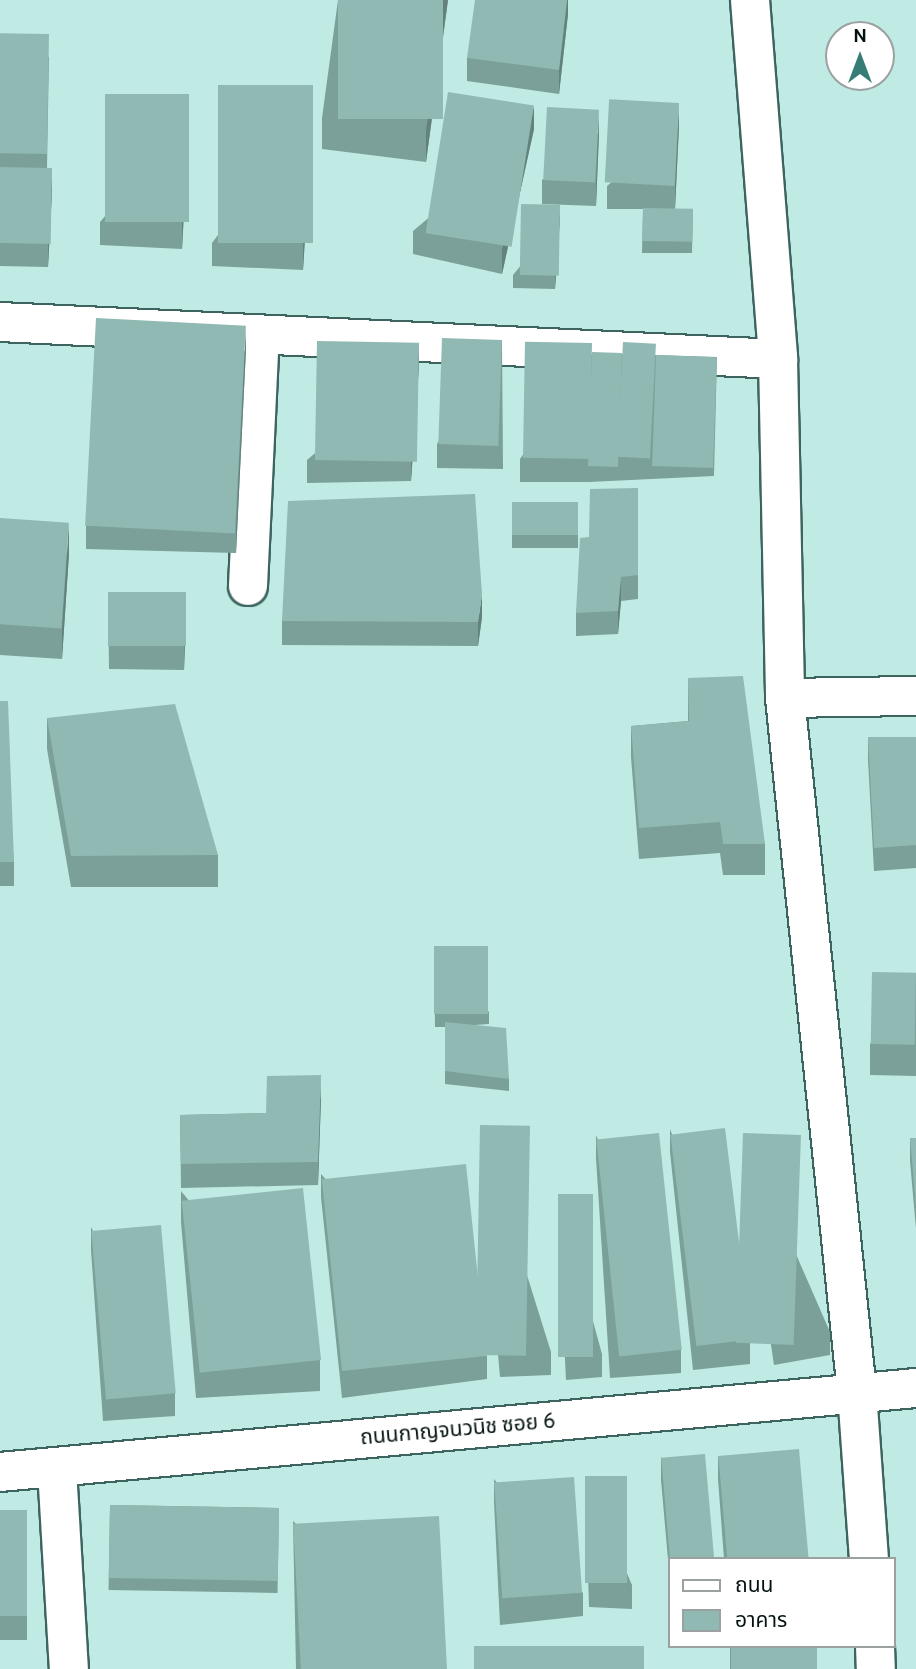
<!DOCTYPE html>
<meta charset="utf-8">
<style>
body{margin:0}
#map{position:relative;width:916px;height:1669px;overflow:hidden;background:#c0ebe4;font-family:Overpass,"Noto Sans Thai",sans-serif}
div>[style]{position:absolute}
.roads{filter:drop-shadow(2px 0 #3d645f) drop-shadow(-2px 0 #3d645f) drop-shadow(0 2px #3d645f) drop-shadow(0 -2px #3d645f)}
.minor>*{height:38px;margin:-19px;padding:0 19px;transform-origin:19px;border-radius:19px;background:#fff}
.wall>*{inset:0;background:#7b9f99;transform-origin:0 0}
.shaded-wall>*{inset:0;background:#64827d}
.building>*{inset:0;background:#8fb9b2;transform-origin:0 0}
span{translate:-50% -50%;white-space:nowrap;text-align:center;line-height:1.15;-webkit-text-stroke:5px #fff;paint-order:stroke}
.street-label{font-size:21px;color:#041311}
.legend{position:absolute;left:668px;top:1557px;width:228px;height:91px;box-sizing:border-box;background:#fff;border:2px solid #9ba1a0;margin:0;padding:9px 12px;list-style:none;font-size:21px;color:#041311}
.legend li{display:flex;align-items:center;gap:14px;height:35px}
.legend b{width:35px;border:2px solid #9ba1a0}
.north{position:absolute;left:825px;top:21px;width:70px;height:70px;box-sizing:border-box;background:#fff;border:2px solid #9ba1a0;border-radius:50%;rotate:0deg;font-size:19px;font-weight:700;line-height:28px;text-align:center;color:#041311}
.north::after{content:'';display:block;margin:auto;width:24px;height:32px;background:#377d75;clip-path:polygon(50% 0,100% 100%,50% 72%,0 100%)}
</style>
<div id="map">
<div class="roads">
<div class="minor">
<i style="left:750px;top:0;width:360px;rotate:85.5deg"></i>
<i style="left:778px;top:359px;width:339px;rotate:88.8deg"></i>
<i style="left:785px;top:698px;width:698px;rotate:84.08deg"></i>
<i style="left:857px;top:1392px;width:167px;rotate:85.9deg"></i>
<i style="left:0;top:322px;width:779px;rotate:2.72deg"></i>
<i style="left:248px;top:586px;width:251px;rotate:-87.3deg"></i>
<i style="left:785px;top:698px;width:131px;rotate:-0.9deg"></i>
<i style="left:57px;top:1469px;width:200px;rotate:86.6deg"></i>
<i style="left:0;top:1472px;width:920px;rotate:-5.24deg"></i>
<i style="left:875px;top:1646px;width:23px;rotate:88deg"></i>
</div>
</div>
<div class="wall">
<i style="clip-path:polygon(338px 0,448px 0,426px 162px,322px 149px,322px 118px)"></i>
<i style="clip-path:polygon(568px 0,568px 14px,559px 94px,467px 81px,467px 58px)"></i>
<i style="clip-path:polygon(0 36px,49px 57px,47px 168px,52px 191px,48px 267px,0 266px)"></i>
<i style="clip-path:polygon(313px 108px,303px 270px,212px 266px,212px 243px)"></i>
<i style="clip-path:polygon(189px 118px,182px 249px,100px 245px,100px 222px)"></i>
<i style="clip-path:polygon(679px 126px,675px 209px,693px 209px,692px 253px,642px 253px,643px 209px,607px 209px,607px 186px)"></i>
<i style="clip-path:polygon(534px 129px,502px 274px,413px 254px,413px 231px)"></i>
<i style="clip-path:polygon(599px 133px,596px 206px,542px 204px,542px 180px)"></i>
<i style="clip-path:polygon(560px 218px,555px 289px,513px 288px,513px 275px)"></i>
<i style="clip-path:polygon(502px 340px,503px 469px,437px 468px,437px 444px)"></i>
<i style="clip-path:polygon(246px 349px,236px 553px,86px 549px,86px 526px)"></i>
<i style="clip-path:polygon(592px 354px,656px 355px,717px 357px,714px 476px,589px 482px,520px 482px,520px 459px)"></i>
<i style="clip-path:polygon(419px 365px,411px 481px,307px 483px,307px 460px)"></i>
<i style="clip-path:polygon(638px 488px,638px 599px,621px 601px,618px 634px,576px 636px,576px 613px,589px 537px)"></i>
<i style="left:512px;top:502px;width:66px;height:46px"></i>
<i style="clip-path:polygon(0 518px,69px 554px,62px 659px,0 655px)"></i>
<i style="clip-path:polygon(108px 592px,186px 615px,184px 670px,109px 669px)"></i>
<i style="clip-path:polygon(482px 617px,478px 646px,282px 645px,282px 621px)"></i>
<i style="clip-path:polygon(688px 678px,765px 844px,765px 875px,723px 875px,720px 853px,639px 859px,631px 757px,631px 726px,688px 721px)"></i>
<i style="clip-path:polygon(0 701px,14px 862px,14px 886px,0 886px)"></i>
<i style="clip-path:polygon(47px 718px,218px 855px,218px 887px,71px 887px,47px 749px)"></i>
<i style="clip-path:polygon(868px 737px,916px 737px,916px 868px,874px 871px,868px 760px)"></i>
<i style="clip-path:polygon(434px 946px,489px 1012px,489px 1024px,475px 1025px,509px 1079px,509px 1091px,445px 1084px,445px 1027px,435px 1027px)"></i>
<i style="clip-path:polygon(916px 973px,916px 1076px,870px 1075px,870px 1044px)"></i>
<i style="clip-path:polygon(321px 1098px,318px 1185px,181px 1188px,180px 1115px,266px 1113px)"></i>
<i style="clip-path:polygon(480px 1125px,551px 1352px,551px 1375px,500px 1377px,480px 1149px)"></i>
<i style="clip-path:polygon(670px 1129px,750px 1340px,750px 1364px,693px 1370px,670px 1152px)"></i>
<i style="clip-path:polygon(743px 1133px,830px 1332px,830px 1355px,774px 1365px,743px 1156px)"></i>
<i style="clip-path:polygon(596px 1135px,681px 1350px,681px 1373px,610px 1378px,596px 1158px)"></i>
<i style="clip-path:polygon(910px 1138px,916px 1138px,916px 1229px,910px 1161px)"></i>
<i style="clip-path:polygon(321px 1174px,487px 1356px,487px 1379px,342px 1398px,321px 1197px)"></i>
<i style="clip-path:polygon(181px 1191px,320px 1360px,320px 1391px,196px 1398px,181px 1222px)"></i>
<i style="clip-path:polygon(558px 1194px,602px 1354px,602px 1377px,566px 1380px,558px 1217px)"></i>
<i style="clip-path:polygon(91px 1227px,175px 1393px,175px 1416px,103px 1421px,91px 1250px)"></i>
<i style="clip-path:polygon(718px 1456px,808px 1559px,724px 1559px,718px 1479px)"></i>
<i style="clip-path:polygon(661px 1457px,714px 1559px,669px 1559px,669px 1571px,661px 1480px)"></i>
<i style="clip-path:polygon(585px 1476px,632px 1585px,632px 1609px,589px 1607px)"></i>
<i style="clip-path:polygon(494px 1479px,583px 1593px,583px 1616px,500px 1625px,494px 1502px)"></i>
<i style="left:279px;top:1508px;width:85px;height:169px;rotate:91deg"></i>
<i style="left:0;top:1510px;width:27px;height:130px"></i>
<i style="clip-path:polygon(293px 1521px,447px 1669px,296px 1669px)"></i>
<i style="left:730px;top:1646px;width:87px;height:23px"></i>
</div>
<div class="shaded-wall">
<i style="clip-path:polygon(443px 0,448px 0,426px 162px,426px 131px)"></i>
<i style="clip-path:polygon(567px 0,568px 0,568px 14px,559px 94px,559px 70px)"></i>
<i style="clip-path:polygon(313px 85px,313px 108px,303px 270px,303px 246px)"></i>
<i style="clip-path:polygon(189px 94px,189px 118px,182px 249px,182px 225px)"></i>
<i style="clip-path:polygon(679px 103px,679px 126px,675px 209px,675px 186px)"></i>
<i style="clip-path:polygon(534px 106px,534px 129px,502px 274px,502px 250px)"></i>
<i style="clip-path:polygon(599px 110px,599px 133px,596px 206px,596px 182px)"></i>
<i style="clip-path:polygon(52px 168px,52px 191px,48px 267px,48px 244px)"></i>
<i style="clip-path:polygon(560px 205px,560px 218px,555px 289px,555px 276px)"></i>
<i style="clip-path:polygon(246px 326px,246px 349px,236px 553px,236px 529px)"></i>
<i style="clip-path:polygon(419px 342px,419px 365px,411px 481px,411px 458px)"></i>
<i style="clip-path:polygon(69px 523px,69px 554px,62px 659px,62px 628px)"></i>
<i style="clip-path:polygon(621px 577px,621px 601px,618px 634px,618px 611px)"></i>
<i style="clip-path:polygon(186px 592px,186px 615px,184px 670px,184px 647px)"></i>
<i style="clip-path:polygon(482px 594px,482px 617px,478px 646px,478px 622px)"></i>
<i style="clip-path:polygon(321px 1075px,321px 1098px,318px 1185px,318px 1162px)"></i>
</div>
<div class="building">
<i style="left:338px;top:0;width:105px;height:119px"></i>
<i style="clip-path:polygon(475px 0,567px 0,559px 70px,467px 58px)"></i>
<i style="left:49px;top:34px;width:120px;height:49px;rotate:91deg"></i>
<i style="left:218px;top:85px;width:95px;height:158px"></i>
<i style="left:448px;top:92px;width:87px;height:143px;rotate:9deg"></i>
<i style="left:105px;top:94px;width:84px;height:128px"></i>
<i style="left:679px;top:103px;width:83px;height:70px;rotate:93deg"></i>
<i style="left:547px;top:107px;width:52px;height:73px;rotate:3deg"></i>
<i style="left:0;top:167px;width:52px;height:76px;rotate:1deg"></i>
<i style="left:521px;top:204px;width:39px;height:71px;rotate:1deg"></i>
<i style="left:643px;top:208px;width:50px;height:33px;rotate:1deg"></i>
<i style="left:96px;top:318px;width:150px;height:208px;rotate:3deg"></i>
<i style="left:442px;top:338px;width:60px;height:106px;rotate:2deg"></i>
<i style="left:317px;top:341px;width:102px;height:119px;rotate:1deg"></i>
<i style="left:623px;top:342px;width:33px;height:115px;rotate:3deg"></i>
<i style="left:592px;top:343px;width:116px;height:67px;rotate:91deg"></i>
<i style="left:622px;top:353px;width:114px;height:30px;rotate:92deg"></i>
<i style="left:656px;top:355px;width:61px;height:111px;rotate:2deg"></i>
<i style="clip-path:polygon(638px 488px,638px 575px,621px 577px,618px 611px,576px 613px,580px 538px,589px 537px,590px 489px)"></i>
<i style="clip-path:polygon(475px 494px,482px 594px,478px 622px,282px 621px,288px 501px)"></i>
<i style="left:512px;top:502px;width:66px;height:33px"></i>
<i style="left:0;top:518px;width:69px;height:106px;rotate:4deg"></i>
<i style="left:108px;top:592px;width:78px;height:54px"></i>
<i style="clip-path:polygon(743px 676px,765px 844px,723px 844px,720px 822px,639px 828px,631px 726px,689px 721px,688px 678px)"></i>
<i style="clip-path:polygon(0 701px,8px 701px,14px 862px,0 862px)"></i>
<i style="clip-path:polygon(175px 704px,218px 855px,71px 856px,47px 718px)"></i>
<i style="clip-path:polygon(868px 737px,916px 737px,916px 845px,874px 848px)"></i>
<i style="left:434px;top:946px;width:54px;height:68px"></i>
<i style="left:872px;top:972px;width:44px;height:72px;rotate:1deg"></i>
<i style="clip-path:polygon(445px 1022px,506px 1028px,509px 1079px,445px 1071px)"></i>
<i style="clip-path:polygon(321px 1075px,318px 1162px,181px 1164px,180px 1115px,266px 1113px,267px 1076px)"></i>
<i style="left:480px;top:1125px;width:50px;height:230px;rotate:1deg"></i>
<i style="left:725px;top:1128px;width:213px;height:55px;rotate:83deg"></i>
<i style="left:659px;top:1133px;width:218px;height:63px;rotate:84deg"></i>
<i style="left:743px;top:1133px;width:58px;height:210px;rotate:2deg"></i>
<i style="clip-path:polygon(910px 1138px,916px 1138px,916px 1206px)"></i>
<i style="left:466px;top:1164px;width:193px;height:145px;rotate:84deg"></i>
<i style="left:303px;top:1188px;width:173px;height:122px;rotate:84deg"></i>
<i style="left:558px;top:1194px;width:35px;height:163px"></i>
<i style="left:161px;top:1225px;width:169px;height:70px;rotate:85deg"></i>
<i style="left:799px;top:1449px;width:110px;height:81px;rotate:85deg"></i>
<i style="left:705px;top:1454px;width:105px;height:44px;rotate:85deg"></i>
<i style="left:585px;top:1476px;width:42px;height:107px"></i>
<i style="left:574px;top:1477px;width:116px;height:80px;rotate:86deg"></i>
<i style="left:279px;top:1508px;width:73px;height:169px;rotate:91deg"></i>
<i style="left:0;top:1510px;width:27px;height:106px"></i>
<i style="left:439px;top:1516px;width:153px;height:146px;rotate:87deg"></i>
<i style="left:644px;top:1646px;width:23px;height:170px;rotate:90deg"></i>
<i style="left:731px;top:1646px;width:86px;height:23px"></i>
</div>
<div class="street-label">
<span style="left:458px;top:1431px;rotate:-5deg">ถนนกาญจนวนิช ซอย 6</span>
</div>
<ul class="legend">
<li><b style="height:9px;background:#fff"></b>ถนน</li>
<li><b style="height:19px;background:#8fb9b2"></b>อาคาร</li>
</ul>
<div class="north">N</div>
</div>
